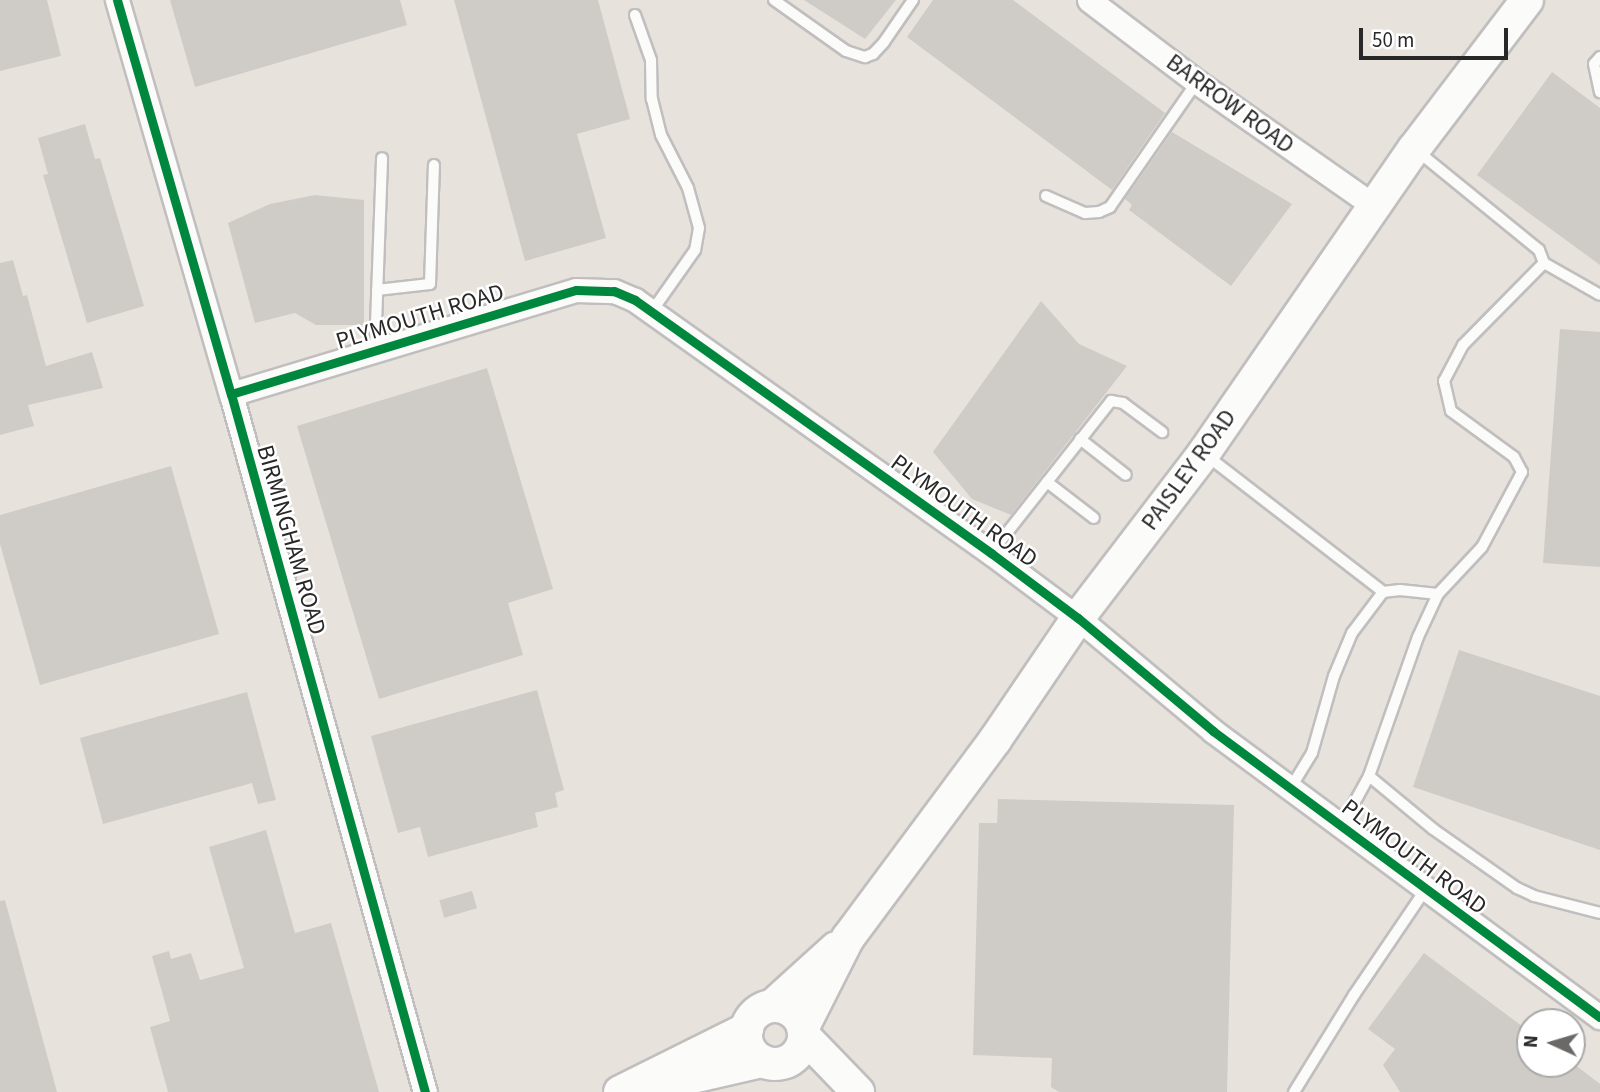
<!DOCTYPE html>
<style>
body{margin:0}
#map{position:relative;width:1600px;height:1092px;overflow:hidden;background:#e7e2dc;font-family:"Source Sans 3",sans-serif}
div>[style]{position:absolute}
.building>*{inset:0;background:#cfccc8;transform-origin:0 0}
.roads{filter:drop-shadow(2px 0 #c0bebe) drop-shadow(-2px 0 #c0bebe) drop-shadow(0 2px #c0bebe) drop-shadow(0 -2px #c0bebe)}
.lane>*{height:10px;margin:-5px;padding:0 5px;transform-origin:5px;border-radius:5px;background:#fbfbfa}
.street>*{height:23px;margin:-11.5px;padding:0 11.5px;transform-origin:11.5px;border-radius:11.5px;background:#fbfbfa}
.secondary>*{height:32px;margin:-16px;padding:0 16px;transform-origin:16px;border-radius:16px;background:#fbfbfa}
.secondary>.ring{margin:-16px;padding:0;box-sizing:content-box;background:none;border:32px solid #fbfbfa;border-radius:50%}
.cycleway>*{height:9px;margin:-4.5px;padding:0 4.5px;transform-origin:4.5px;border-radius:4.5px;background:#00873e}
span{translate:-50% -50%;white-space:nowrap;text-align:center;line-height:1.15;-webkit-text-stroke:5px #fff;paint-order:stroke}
.street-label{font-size:24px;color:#282828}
.north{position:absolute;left:1516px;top:1008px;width:70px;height:70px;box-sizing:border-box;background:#fff;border:2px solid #a9a9a9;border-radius:50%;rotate:274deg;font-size:19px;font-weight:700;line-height:28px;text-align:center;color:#282828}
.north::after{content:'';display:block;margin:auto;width:24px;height:32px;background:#6b6967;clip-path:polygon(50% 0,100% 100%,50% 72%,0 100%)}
.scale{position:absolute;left:1359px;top:28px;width:149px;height:32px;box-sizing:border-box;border:4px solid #282828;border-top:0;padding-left:9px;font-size:21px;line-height:24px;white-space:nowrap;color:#282828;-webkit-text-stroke:5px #fff;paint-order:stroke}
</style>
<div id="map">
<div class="building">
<i style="clip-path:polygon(0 0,47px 0,61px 56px,0 71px)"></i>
<i style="clip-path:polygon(170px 0,400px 0,407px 25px,195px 87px)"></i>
<i style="clip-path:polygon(454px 0,598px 0,630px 119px,577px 134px,606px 238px,525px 261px)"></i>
<i style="clip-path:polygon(804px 0,896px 0,865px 39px)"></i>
<i style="clip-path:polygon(933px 0,1013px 0,1165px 113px,1112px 190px,907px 37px)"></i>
<i style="clip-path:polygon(1552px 72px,1600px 108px,1600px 265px,1477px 175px)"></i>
<i style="clip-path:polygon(85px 124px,95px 159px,100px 158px,144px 306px,87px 323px,43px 175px,48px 174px,38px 138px)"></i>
<i style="clip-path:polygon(1172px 132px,1292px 204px,1231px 286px,1129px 210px,1132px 205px,1125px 199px)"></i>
<i style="clip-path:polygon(315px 195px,364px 200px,364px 325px,316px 325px,295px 313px,255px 323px,228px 223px,270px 204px)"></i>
<i style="clip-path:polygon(13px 260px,23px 296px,27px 295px,46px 366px,92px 352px,103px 388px,28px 405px,34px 426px,0 435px,0 263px)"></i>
<i style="clip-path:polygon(1041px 301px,1079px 344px,1127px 366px,1011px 515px,972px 499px,933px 452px)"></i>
<i style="clip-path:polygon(1560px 329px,1600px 332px,1600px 567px,1543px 563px)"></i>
<i style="clip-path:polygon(487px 368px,553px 589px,508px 603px,523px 655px,379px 699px,297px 426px)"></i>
<i style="clip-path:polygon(171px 466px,219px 634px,40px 685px,0 544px,0 515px)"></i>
<i style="clip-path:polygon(1459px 650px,1600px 696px,1600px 850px,1413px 787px)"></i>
<i style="clip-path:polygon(537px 690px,564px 790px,555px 793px,558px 807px,535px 813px,538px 827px,428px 857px,420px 827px,398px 833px,371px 736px)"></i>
<i style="clip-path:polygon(247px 692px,276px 800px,258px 804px,252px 783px,103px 824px,80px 738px)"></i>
<i style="clip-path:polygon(998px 799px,1234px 805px,1227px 1092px,1059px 1092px,1051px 1087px,1052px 1058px,973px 1055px,979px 823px,997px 823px)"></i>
<i style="clip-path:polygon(266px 830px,295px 933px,331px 923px,379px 1092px,168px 1092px,150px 1027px,170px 1021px,152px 956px,169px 951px,171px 959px,191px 953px,200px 980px,244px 968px,209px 847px)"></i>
<i style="left:472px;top:891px;width:18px;height:34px;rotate:74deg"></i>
<i style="clip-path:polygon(5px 900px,57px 1092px,0 1092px,0 901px)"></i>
<i style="clip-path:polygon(1424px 953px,1530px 1032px,1530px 1064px,1574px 1064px,1600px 1084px,1600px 1092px,1400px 1092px,1383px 1065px,1395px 1049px,1368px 1029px)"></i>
</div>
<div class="roads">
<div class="lane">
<i style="left:774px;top:0;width:88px;rotate:35.3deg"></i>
<i style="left:846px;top:51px;width:20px;rotate:18deg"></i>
<i style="left:865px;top:57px;width:9px;rotate:-21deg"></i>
<i style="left:873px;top:54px;width:16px;rotate:-47deg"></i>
<i style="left:884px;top:42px;width:51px;rotate:-55.4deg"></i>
<i style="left:635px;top:15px;width:48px;rotate:70.4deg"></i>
<i style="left:651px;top:60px;width:39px;rotate:89deg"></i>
<i style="left:652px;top:99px;width:37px;rotate:76deg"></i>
<i style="left:661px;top:135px;width:59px;rotate:63deg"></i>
<i style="left:688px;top:188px;width:41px;rotate:74.6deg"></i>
<i style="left:699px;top:228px;width:22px;rotate:100deg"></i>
<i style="left:695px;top:250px;width:75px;rotate:125.2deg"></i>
<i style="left:1600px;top:57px;width:9px;rotate:131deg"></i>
<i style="left:1594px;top:64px;width:29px;rotate:78deg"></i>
<i style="left:1046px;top:196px;width:43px;rotate:23.6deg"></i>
<i style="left:1085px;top:213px;width:14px;rotate:-4deg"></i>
<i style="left:1099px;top:212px;width:12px;rotate:-24deg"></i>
<i style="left:1110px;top:207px;width:152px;rotate:-55.2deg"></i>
<i style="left:1544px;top:263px;width:64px;rotate:29.7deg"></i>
<i style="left:377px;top:290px;width:53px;rotate:-6.5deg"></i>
<i style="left:430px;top:284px;width:119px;rotate:-88.1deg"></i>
<i style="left:375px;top:351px;width:193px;rotate:-87.9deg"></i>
<i style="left:1080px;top:439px;width:58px;rotate:38deg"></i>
<i style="left:1206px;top:455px;width:224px;rotate:37.7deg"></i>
<i style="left:1047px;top:482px;width:59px;rotate:37.5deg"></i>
<i style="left:991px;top:553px;width:194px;rotate:-51.7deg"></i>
<i style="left:1111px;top:401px;width:12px;rotate:9deg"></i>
<i style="left:1123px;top:403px;width:49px;rotate:36.6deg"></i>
<i style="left:1369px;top:776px;width:83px;rotate:39.6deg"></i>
<i style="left:1433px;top:829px;width:103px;rotate:35.1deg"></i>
<i style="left:1517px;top:888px;width:19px;rotate:25deg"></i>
<i style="left:1534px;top:896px;width:68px;rotate:14.4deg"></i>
<i style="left:1290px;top:789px;width:42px;rotate:-58.6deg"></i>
<i style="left:1312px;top:753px;width:80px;rotate:-74.1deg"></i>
<i style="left:1334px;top:676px;width:47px;rotate:-67.3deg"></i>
<i style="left:1352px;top:633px;width:51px;rotate:-52.9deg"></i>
<i style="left:1383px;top:592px;width:17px;rotate:-7deg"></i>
<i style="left:1400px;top:590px;width:38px;rotate:6deg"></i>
<i style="left:1341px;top:827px;width:58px;rotate:-61.2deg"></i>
<i style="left:1369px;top:776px;width:147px;rotate:-70.6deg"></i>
<i style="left:1418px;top:637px;width:47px;rotate:-65.1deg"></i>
<i style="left:1438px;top:594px;width:64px;rotate:-46.9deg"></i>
<i style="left:1482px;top:547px;width:85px;rotate:-61.9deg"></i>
<i style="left:1522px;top:472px;width:17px;rotate:-118deg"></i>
<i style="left:1514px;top:457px;width:78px;rotate:-143.9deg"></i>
<i style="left:1451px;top:411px;width:31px;rotate:-103deg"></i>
<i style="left:1444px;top:381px;width:41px;rotate:-62.2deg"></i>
<i style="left:1463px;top:345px;width:115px;rotate:-45.4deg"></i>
<i style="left:1544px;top:263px;width:14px;rotate:-111deg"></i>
<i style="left:1539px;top:250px;width:157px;rotate:-140.9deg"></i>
<i style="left:1294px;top:1092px;width:114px;rotate:-58.3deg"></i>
<i style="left:1354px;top:995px;width:127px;rotate:-55.9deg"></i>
</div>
<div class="street">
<i style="left:117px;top:0;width:410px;rotate:73.9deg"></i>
<i style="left:231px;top:394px;width:724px;rotate:74.47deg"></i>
<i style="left:1089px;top:0;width:136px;rotate:37.2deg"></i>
<i style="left:1197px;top:82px;width:216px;rotate:35deg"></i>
<i style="left:231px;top:394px;width:360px;rotate:-16.8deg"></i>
<i style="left:576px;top:290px;width:38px;rotate:2deg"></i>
<i style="left:614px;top:291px;width:23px;rotate:23deg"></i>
<i style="left:635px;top:300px;width:437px;rotate:35.4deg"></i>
<i style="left:991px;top:553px;width:109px;rotate:36.8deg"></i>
<i style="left:1078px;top:618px;width:176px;rotate:39.9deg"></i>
<i style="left:1213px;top:731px;width:481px;rotate:36.5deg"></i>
</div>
<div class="secondary">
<i style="left:772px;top:1006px;width:86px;rotate:-42.2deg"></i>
<i class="ring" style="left:746px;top:1006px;width:26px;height:26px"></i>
<i style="left:803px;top:1027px;width:100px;rotate:-63.2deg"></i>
<i style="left:848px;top:938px;width:247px;rotate:-53.4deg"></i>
<i style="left:995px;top:740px;width:148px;rotate:-55.8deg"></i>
<i style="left:1078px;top:618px;width:208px;rotate:-52.6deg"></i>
<i style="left:1204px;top:453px;width:369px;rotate:-55.4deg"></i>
<i style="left:1414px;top:149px;width:187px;rotate:-52.8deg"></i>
<i style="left:804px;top:1036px;width:78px;rotate:46deg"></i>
<i style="left:662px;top:1084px;width:103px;rotate:-13deg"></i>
<i style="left:620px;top:1092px;width:142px;rotate:-26.4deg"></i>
</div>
</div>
<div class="cycleway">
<i style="left:117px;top:0;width:410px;rotate:73.9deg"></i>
<i style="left:231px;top:394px;width:724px;rotate:74.47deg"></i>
<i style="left:231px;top:394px;width:360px;rotate:-16.8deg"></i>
<i style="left:576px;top:290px;width:38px;rotate:2deg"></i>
<i style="left:614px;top:291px;width:23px;rotate:23deg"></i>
<i style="left:635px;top:300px;width:437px;rotate:35.4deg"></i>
<i style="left:991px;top:553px;width:109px;rotate:36.8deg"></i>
<i style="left:1078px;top:618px;width:176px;rotate:39.9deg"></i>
<i style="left:1213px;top:731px;width:481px;rotate:36.5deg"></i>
</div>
<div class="street-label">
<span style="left:1230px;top:104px;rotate:36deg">BARROW ROAD</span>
<span style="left:420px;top:317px;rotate:-17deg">PLYMOUTH ROAD</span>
<span style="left:1189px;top:470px;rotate:-54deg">PAISLEY ROAD</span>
<span style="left:964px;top:511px;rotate:36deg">PLYMOUTH ROAD</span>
<span style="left:291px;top:540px;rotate:74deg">BIRMINGHAM ROAD</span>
<span style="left:1414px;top:857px;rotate:37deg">PLYMOUTH ROAD</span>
</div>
<div class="north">N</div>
<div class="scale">50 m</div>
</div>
